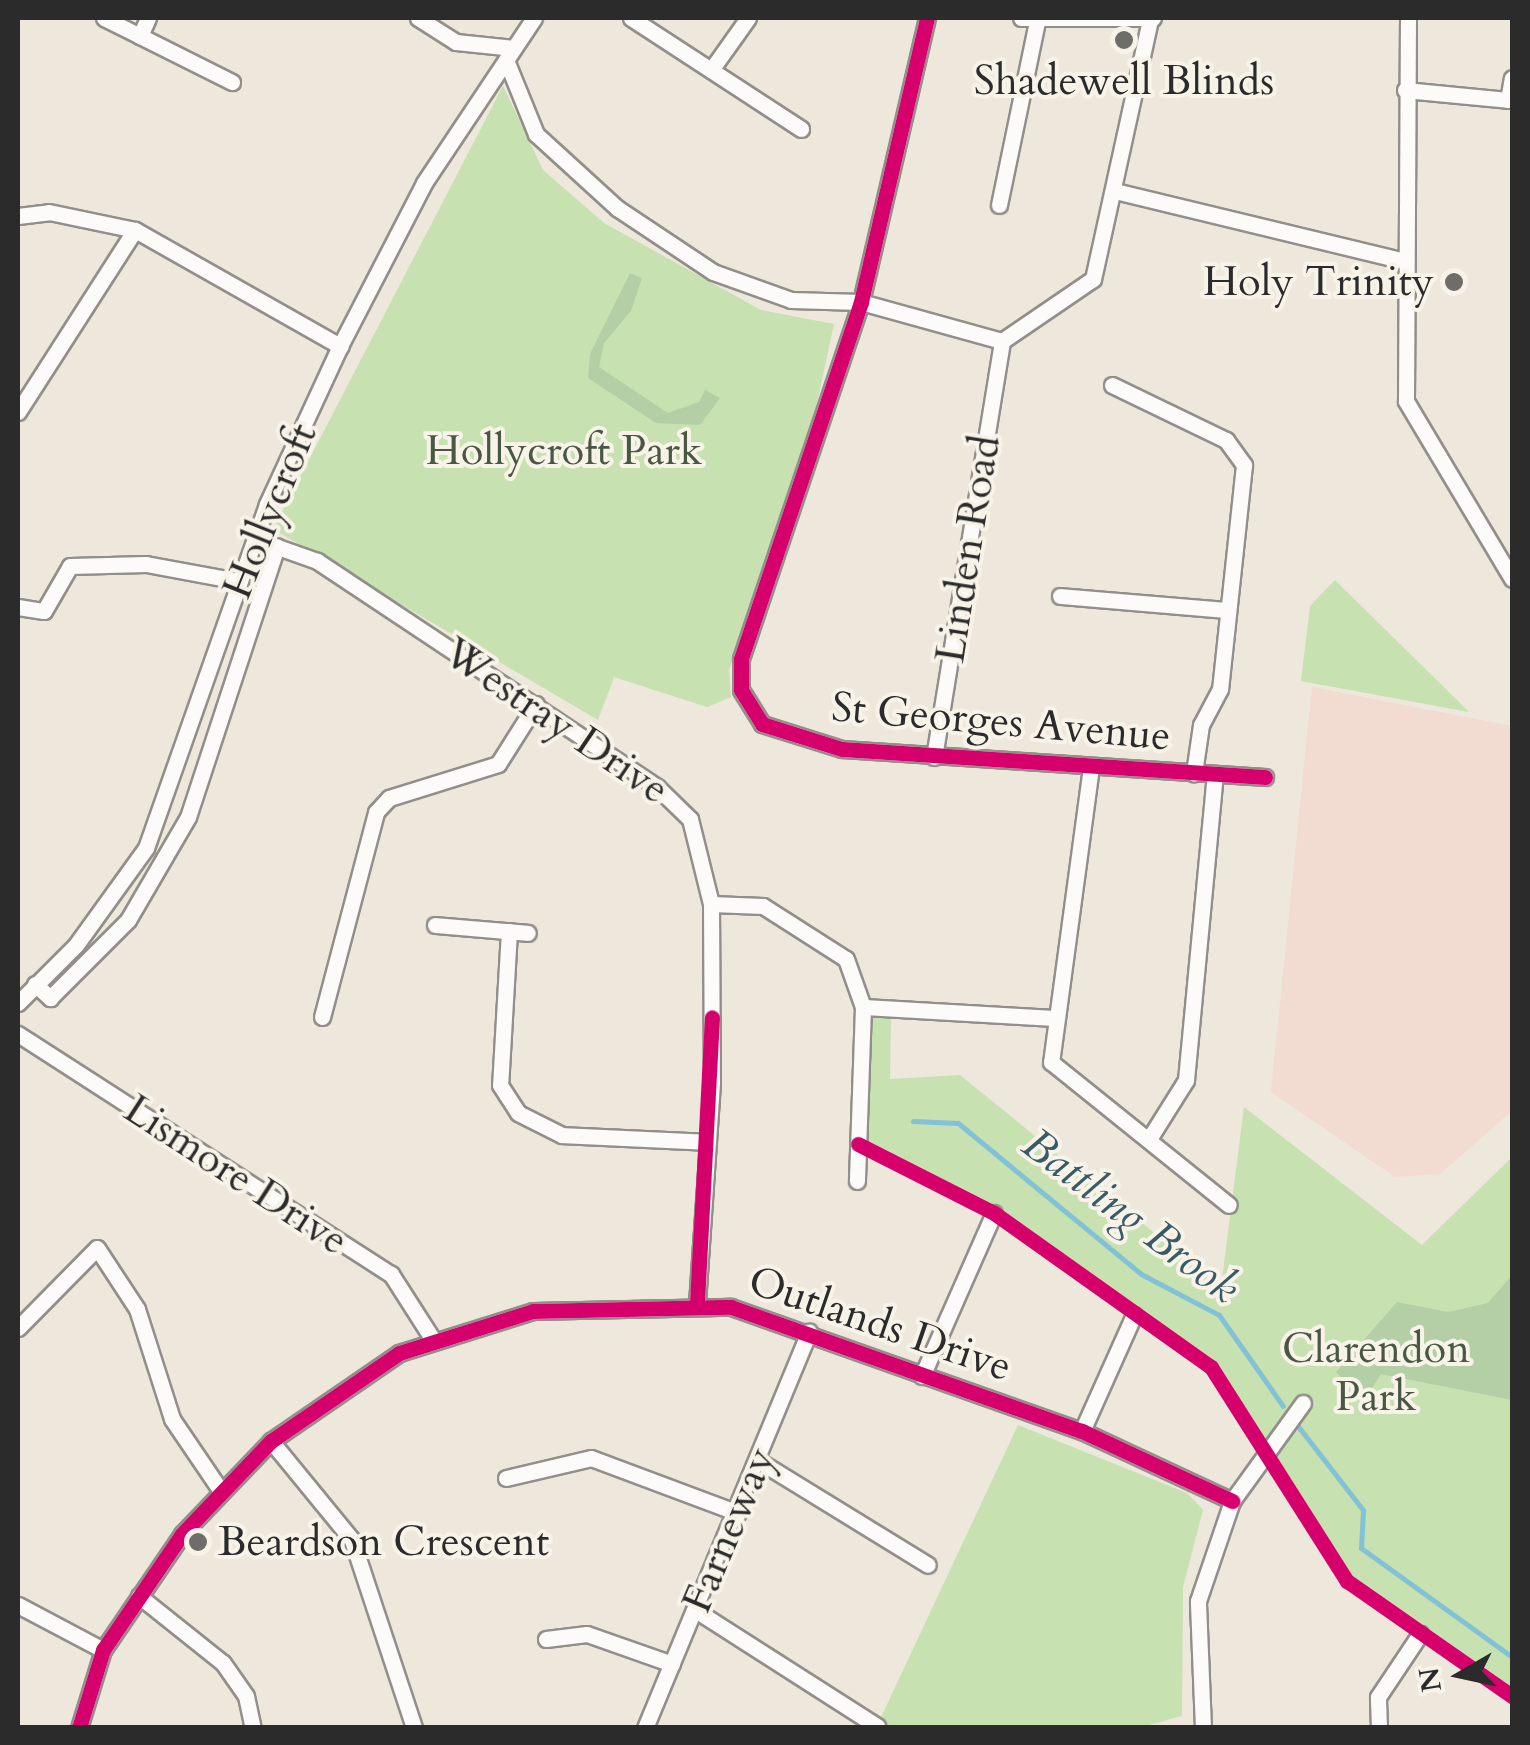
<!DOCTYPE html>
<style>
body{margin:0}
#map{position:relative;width:1530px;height:1745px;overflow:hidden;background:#ede7dc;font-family:Cardo,serif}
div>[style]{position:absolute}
.built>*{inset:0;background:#f2dbd0}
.green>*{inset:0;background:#c7e1b0}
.forest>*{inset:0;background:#b4cfa5}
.stream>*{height:5px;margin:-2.5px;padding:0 2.5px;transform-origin:2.5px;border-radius:2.5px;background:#83c1d6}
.roads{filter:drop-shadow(2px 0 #928f8a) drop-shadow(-2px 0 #928f8a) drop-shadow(0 2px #928f8a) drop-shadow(0 -2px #928f8a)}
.minor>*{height:15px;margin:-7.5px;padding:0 7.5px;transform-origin:7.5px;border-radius:7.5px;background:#fcfbfa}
.cycleway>*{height:15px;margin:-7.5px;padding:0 7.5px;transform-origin:7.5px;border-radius:7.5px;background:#d6006c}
.dots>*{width:28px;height:28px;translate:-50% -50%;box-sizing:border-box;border:5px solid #f7f3e8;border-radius:50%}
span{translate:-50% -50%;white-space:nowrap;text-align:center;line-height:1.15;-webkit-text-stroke:8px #f7f3e8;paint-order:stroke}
.poi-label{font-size:42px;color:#2b2b2b}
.right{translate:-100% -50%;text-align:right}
.left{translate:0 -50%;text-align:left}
.park-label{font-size:42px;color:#4a5743}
.street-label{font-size:42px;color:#2b2b2b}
.water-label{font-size:45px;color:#3a5a66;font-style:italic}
.frame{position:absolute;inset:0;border:20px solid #2b2b2b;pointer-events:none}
.north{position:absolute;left:1410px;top:1625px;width:100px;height:100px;-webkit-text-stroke:8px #f7f3e8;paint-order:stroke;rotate:261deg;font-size:28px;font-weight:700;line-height:40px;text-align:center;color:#2b2b2b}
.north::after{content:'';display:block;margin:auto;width:35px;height:45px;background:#2b2b2b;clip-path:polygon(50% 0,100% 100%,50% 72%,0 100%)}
</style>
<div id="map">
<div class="built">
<i style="clip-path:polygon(1312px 687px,1512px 726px,1512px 1111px,1440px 1174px,1395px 1177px,1271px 1092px)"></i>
</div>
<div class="green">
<i style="clip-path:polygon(503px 86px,543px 170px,604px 223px,761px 310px,834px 324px,810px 435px,729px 670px,731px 697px,707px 707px,614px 677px,598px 720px,273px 529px)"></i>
<i style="clip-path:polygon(1335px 580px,1469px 712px,1301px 681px,1310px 606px)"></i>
<i style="clip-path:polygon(872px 1017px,891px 1018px,890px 1079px,960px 1075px,1221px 1287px,1244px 1107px,1422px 1245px,1512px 1157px,1512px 1693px,1330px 1559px,1215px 1369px,986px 1207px,864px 1141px)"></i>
<i style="clip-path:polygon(1018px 1425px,1187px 1493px,1203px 1510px,1183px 1587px,1182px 1716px,1138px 1728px,876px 1728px)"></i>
</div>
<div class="forest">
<i style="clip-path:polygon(630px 273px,642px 278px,631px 311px,604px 343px,599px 367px,668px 413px,699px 402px,705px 390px,720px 398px,700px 425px,656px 423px,588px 378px,590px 354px)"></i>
<i style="clip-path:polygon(1512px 1275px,1512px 1400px,1381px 1374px,1364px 1401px,1336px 1372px,1397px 1302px,1448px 1312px,1488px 1303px)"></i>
</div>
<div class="stream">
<i style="left:913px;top:1121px;width:45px;rotate:2.5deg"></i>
<i style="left:958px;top:1123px;width:237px;rotate:39.5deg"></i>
<i style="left:1141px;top:1274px;width:88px;rotate:27.7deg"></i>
<i style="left:1219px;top:1315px;width:111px;rotate:54.9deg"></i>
<i style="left:1294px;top:1421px;width:113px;rotate:52.2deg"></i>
<i style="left:1363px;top:1510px;width:38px;rotate:93deg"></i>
<i style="left:1361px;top:1548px;width:186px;rotate:35.8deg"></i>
</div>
<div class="roads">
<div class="minor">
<i style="left:104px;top:18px;width:40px;rotate:26.6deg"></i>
<i style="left:148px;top:18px;width:20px;rotate:114deg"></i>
<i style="left:140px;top:36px;width:103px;rotate:26.6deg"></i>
<i style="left:418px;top:18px;width:45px;rotate:32.3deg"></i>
<i style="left:456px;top:42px;width:58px;rotate:5.9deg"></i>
<i style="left:631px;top:18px;width:203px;rotate:33.1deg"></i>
<i style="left:927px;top:18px;width:292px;rotate:103.1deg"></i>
<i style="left:861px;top:302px;width:377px;rotate:108.6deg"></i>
<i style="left:741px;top:659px;width:31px;rotate:90deg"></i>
<i style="left:741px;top:690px;width:40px;rotate:58deg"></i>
<i style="left:762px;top:724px;width:84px;rotate:17.4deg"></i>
<i style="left:842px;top:749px;width:424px;rotate:3.8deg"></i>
<i style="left:1021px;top:18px;width:132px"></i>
<i style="left:1408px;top:18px;width:383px;rotate:90.3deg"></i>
<i style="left:1406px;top:401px;width:207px;rotate:59.2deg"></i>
<i style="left:506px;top:60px;width:80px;rotate:67.9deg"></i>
<i style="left:536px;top:134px;width:110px;rotate:42.4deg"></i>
<i style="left:617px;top:208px;width:115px;rotate:33.7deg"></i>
<i style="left:713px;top:272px;width:83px;rotate:19.7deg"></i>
<i style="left:791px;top:300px;width:70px;rotate:1.6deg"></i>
<i style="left:861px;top:302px;width:146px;rotate:15.5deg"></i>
<i style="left:1002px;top:341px;width:110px;rotate:-34.3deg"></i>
<i style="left:1093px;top:279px;width:266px;rotate:-77.6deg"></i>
<i style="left:711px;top:70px;width:64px;rotate:-54.6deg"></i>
<i style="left:1405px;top:90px;width:103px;rotate:5.5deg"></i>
<i style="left:1508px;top:100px;width:22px;rotate:-80deg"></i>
<i style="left:1115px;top:191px;width:293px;rotate:13.6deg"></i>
<i style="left:999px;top:205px;width:188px;rotate:-78.3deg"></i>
<i style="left:18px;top:216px;width:31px;rotate:-7deg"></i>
<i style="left:49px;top:212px;width:88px;rotate:11.8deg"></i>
<i style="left:135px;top:230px;width:236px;rotate:29.5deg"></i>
<i style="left:1112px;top:385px;width:127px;rotate:25.8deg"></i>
<i style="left:1226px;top:440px;width:31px;rotate:54deg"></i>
<i style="left:1244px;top:465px;width:225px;rotate:96.1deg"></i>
<i style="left:1220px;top:689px;width:41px;rotate:117.8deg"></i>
<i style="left:1201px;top:725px;width:49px;rotate:98.3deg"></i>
<i style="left:18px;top:412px;width:216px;rotate:-57.3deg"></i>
<i style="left:255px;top:539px;width:66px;rotate:19.5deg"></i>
<i style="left:317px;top:561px;width:408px;rotate:33.6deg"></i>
<i style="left:657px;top:787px;width:46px;rotate:44.1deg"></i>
<i style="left:690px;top:819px;width:88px;rotate:76.1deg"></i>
<i style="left:711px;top:904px;width:179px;rotate:89.7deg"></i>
<i style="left:712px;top:1083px;width:221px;rotate:93.9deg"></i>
<i style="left:1060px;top:596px;width:168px;rotate:4.8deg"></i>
<i style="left:18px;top:607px;width:26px;rotate:9deg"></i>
<i style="left:44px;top:611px;width:52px;rotate:-60deg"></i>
<i style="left:70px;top:566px;width:76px;rotate:-1.5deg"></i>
<i style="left:146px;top:564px;width:94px;rotate:10.5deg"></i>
<i style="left:934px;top:757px;width:422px;rotate:-80.7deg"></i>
<i style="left:1091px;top:767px;width:298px;rotate:97.7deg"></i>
<i style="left:1051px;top:1062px;width:228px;rotate:38.8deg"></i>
<i style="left:711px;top:904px;width:52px;rotate:2.2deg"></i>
<i style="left:763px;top:906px;width:98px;rotate:32.6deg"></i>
<i style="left:846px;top:959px;width:51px;rotate:70.5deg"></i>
<i style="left:863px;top:1007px;width:174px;rotate:92deg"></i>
<i style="left:435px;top:925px;width:93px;rotate:4.9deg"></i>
<i style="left:509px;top:931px;width:154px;rotate:93.3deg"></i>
<i style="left:500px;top:1085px;width:33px;rotate:57deg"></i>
<i style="left:518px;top:1113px;width:49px;rotate:26.6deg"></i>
<i style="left:562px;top:1135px;width:146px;rotate:2.7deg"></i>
<i style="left:35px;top:984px;width:21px;rotate:43deg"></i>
<i style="left:50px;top:998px;width:110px;rotate:-45deg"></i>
<i style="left:128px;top:920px;width:119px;rotate:-59.8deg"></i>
<i style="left:188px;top:817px;width:285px;rotate:-71.8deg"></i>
<i style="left:18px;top:1003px;width:82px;rotate:-45deg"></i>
<i style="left:76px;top:945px;width:120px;rotate:-54.2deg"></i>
<i style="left:146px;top:848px;width:365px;rotate:-70.6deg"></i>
<i style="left:267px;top:504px;width:174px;rotate:-65.2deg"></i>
<i style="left:340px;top:346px;width:183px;rotate:-62.7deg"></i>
<i style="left:424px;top:183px;width:198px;rotate:-56.3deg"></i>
<i style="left:863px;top:1007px;width:188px;rotate:3.3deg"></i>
<i style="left:322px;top:1017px;width:212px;rotate:-75.2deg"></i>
<i style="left:376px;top:812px;width:19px;rotate:-47deg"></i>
<i style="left:389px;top:798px;width:114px;rotate:-17.3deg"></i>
<i style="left:498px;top:764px;width:71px;rotate:-57.7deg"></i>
<i style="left:18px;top:1034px;width:444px;rotate:32.8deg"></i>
<i style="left:391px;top:1274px;width:76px;rotate:57.4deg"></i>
<i style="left:1149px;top:1139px;width:70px;rotate:-57.9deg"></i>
<i style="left:1186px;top:1080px;width:306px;rotate:-84.6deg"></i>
<i style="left:18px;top:1328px;width:112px;rotate:-45.4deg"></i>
<i style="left:97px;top:1248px;width:73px;rotate:56.7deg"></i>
<i style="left:137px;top:1309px;width:115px;rotate:72.3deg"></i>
<i style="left:172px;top:1419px;width:87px;rotate:55.8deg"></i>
<i style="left:922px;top:1376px;width:178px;rotate:-66.2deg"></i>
<i style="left:1082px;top:1431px;width:127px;rotate:-65.9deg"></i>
<i style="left:271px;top:1441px;width:128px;rotate:50.7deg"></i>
<i style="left:352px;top:1540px;width:198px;rotate:71.7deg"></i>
<i style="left:759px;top:1461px;width:198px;rotate:31.6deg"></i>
<i style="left:506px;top:1478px;width:87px;rotate:-13.2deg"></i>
<i style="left:591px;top:1458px;width:157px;rotate:20.5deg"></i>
<i style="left:139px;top:1596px;width:107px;rotate:38.6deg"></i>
<i style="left:223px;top:1663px;width:40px;rotate:55.1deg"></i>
<i style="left:246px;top:1696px;width:33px;rotate:78deg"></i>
<i style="left:18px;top:1605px;width:96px;rotate:27.9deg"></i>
<i style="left:697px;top:1611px;width:214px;rotate:32.6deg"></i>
<i style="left:546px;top:1639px;width:41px;rotate:-7deg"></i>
<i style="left:587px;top:1634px;width:90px;rotate:19.4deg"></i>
<i style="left:79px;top:1728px;width:82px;rotate:-72.9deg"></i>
<i style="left:103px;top:1650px;width:140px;rotate:-55.7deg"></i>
<i style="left:182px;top:1534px;width:129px;rotate:-46.3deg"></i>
<i style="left:271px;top:1441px;width:155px;rotate:-34.5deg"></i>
<i style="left:399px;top:1353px;width:140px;rotate:-17.4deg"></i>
<i style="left:533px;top:1311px;width:198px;rotate:-1.2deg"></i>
<i style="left:731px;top:1307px;width:372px;rotate:19.5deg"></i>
<i style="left:1082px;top:1431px;width:166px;rotate:25deg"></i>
<i style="left:645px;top:1728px;width:429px;rotate:-67.5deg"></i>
<i style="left:1203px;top:1728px;width:127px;rotate:-92.3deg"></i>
<i style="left:1198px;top:1601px;width:106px;rotate:-71.2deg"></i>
<i style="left:1232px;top:1501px;width:121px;rotate:-54.1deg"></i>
<i style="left:1379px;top:1728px;width:31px;rotate:-92deg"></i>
<i style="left:1378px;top:1697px;width:76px;rotate:-56.3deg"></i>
</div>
</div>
<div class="cycleway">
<i style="left:927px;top:18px;width:292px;rotate:103.1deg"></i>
<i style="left:861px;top:302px;width:377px;rotate:108.6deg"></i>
<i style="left:741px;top:659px;width:31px;rotate:90deg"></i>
<i style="left:741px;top:690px;width:40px;rotate:58deg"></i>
<i style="left:762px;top:724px;width:84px;rotate:17.4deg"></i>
<i style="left:842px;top:749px;width:424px;rotate:3.8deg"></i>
<i style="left:858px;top:1144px;width:153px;rotate:26.9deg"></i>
<i style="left:994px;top:1213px;width:266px;rotate:35.4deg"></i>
<i style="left:1211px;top:1367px;width:254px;rotate:57.6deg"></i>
<i style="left:1347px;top:1581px;width:201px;rotate:34.9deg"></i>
<i style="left:697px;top:1303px;width:286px;rotate:-87deg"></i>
<i style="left:79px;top:1728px;width:82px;rotate:-72.9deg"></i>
<i style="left:103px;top:1650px;width:140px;rotate:-55.7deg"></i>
<i style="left:182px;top:1534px;width:129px;rotate:-46.3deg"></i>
<i style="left:271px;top:1441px;width:155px;rotate:-34.5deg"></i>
<i style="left:399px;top:1353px;width:140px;rotate:-17.4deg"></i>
<i style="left:533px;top:1311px;width:198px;rotate:-1.2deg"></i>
<i style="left:731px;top:1307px;width:372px;rotate:19.5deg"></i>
<i style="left:1082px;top:1431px;width:166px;rotate:25deg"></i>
</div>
<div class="dots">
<i style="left:1124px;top:40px;background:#6f6d69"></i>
<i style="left:1454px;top:282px;background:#6f6d69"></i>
<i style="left:198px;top:1542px;background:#6f6d69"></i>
</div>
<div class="poi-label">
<span style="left:1124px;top:81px">Shadewell Blinds</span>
<span class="right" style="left:1434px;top:282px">Holy Trinity</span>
<span class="left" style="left:218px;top:1542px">Beardson Crescent</span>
</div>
<div class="park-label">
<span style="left:564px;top:451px">Hollycroft Park</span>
<span style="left:1376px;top:1373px">Clarendon<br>Park</span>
</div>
<div class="street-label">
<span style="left:270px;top:511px;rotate:-68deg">Hollycroft</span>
<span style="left:968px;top:549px;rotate:-81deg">Linden Road</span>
<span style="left:556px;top:721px;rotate:34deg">Westray Drive</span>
<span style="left:1001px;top:722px;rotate:5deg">St Georges Avenue</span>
<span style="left:236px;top:1175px;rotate:33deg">Lismore Drive</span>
<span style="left:880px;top:1324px;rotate:19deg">Outlands Drive</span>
<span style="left:729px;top:1530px;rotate:-67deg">Farneway</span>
</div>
<div class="water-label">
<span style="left:1131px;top:1216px;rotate:37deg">Battling Brook</span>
</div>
<div class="frame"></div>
<div class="north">N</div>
</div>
